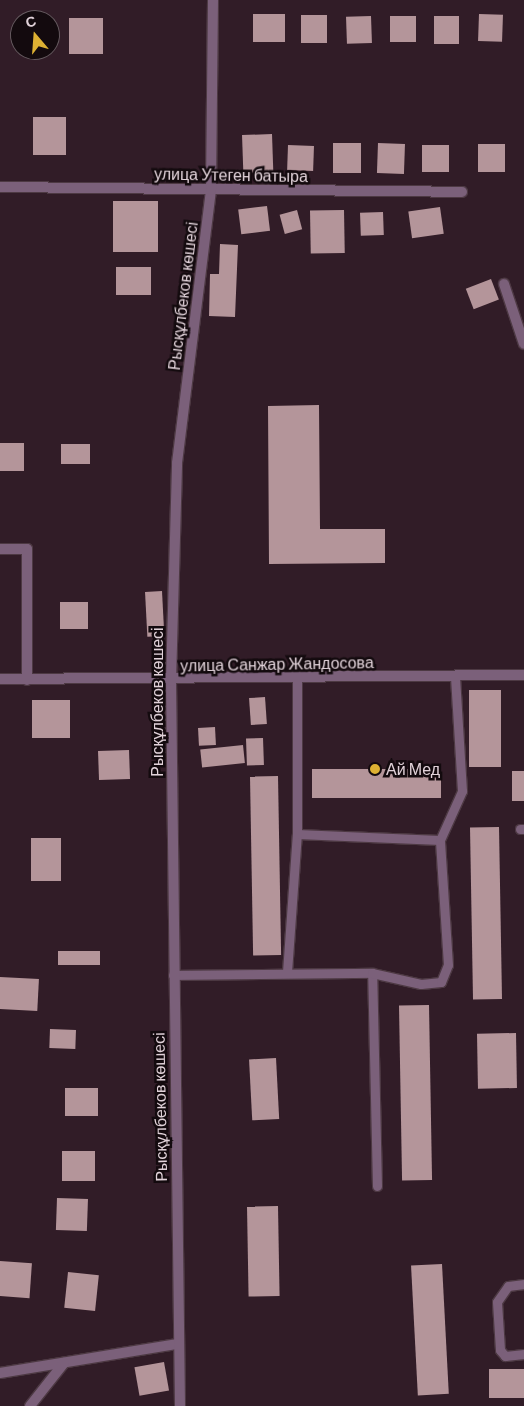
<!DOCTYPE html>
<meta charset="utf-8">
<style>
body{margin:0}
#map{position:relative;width:524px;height:1406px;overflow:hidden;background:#311c27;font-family:Barlow,sans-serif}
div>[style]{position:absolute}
.building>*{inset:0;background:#b4959a;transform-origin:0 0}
.roads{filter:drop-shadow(1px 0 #4d3943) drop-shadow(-1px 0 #4d3943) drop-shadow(0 1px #4d3943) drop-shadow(0 -1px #4d3943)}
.lane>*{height:9px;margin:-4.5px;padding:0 4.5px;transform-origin:4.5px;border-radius:4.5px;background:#7b607a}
.street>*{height:10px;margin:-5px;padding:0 5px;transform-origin:5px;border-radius:5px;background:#7b607a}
.dots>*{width:14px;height:14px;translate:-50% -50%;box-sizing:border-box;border:2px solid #130a0e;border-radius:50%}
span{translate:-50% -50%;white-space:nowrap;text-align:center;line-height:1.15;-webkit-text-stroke:5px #130a0e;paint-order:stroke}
.street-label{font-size:16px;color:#e1d2d9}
.poi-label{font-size:16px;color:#e1d2d9}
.left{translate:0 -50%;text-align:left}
.north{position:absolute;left:10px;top:10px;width:50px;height:50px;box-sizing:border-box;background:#130a0e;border:1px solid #655a5f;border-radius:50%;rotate:342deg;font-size:14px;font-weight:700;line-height:20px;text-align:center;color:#e1d2d9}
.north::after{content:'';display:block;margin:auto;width:18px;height:22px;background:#deb133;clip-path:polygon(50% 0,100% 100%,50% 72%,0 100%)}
</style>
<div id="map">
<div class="building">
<i style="left:253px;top:14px;width:32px;height:28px"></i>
<i style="left:479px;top:14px;width:24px;height:27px;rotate:2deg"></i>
<i style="left:301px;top:15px;width:26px;height:28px"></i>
<i style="left:371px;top:16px;width:27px;height:25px;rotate:88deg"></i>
<i style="left:390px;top:16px;width:26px;height:26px"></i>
<i style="left:434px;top:16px;width:25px;height:28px"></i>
<i style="left:69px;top:18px;width:34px;height:36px"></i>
<i style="left:33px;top:117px;width:33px;height:38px"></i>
<i style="left:272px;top:134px;width:38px;height:30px;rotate:88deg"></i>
<i style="left:361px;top:143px;width:30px;height:28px;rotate:90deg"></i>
<i style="left:378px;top:143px;width:27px;height:30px;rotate:2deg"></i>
<i style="left:478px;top:144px;width:27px;height:28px"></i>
<i style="left:288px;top:145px;width:26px;height:25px;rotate:2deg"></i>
<i style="left:422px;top:145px;width:27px;height:27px"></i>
<i style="left:113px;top:201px;width:45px;height:51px"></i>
<i style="left:267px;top:206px;width:25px;height:29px;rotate:83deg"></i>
<i style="left:440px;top:207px;width:27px;height:32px;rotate:82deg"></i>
<i style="left:297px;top:210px;width:20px;height:18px;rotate:75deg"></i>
<i style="left:344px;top:210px;width:43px;height:34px;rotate:89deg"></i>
<i style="left:383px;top:212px;width:23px;height:23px;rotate:88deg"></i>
<i style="clip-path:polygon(220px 244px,238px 245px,235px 317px,209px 316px,210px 274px,219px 274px)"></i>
<i style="left:116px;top:267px;width:35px;height:28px"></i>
<i style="left:491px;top:279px;width:22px;height:27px;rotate:69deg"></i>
<i style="clip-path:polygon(319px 405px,320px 529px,385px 529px,385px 563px,269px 564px,268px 406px)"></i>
<i style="left:0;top:443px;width:24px;height:28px"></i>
<i style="left:61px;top:444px;width:29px;height:20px"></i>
<i style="left:162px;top:591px;width:45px;height:17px;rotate:87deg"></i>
<i style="left:60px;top:602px;width:28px;height:27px"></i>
<i style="left:469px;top:690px;width:32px;height:77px"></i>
<i style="left:265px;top:697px;width:27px;height:16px;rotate:86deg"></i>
<i style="left:32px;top:700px;width:38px;height:38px"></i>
<i style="left:215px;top:727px;width:18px;height:17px;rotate:87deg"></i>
<i style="left:263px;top:738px;width:27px;height:17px;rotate:88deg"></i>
<i style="left:243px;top:745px;width:18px;height:43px;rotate:84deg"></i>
<i style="left:129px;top:750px;width:29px;height:31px;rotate:88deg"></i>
<i style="left:312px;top:769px;width:129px;height:29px"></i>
<i style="left:512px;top:771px;width:12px;height:30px"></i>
<i style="left:278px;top:776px;width:179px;height:28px;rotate:89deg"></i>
<i style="left:499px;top:827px;width:172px;height:29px;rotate:89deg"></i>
<i style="left:31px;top:838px;width:30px;height:43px"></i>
<i style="left:58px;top:951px;width:42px;height:14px"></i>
<i style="left:0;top:977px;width:39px;height:32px;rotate:3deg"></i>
<i style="left:429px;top:1005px;width:175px;height:30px;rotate:89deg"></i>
<i style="left:50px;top:1029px;width:26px;height:19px;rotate:2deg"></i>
<i style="left:516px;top:1033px;width:55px;height:39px;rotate:89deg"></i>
<i style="left:276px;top:1058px;width:61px;height:27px;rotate:87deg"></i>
<i style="left:65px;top:1088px;width:33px;height:28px"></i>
<i style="left:95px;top:1151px;width:30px;height:33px;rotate:90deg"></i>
<i style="left:57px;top:1198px;width:31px;height:32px;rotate:2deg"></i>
<i style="left:278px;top:1206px;width:90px;height:31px;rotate:89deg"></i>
<i style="left:0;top:1261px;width:32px;height:35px;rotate:4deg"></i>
<i style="left:442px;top:1264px;width:130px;height:31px;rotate:87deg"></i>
<i style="left:68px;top:1272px;width:31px;height:36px;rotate:6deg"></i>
<i style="left:164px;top:1362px;width:29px;height:30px;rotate:80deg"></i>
<i style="left:524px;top:1369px;width:29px;height:35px;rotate:90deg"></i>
</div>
<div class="roads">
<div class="lane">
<i style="left:520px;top:829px;width:4px"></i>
<i style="left:297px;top:834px;width:143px;rotate:2.4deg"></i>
<i style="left:287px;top:972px;width:138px;rotate:-85.9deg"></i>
<i style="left:297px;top:834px;width:155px;rotate:-90deg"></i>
<i style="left:173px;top:975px;width:199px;rotate:-0.6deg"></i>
<i style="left:377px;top:1186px;width:213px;rotate:-91.3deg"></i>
<i style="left:372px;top:973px;width:50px;rotate:12.7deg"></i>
<i style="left:421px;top:984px;width:20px;rotate:-6deg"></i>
<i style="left:441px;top:982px;width:18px;rotate:-68deg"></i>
<i style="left:448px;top:965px;width:125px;rotate:-93.7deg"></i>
<i style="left:440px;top:840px;width:54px;rotate:-65.8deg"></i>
<i style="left:462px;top:791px;width:115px;rotate:-93.5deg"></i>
<i style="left:524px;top:1284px;width:16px;rotate:173deg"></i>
<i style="left:508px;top:1286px;width:19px;rotate:125deg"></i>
<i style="left:497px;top:1302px;width:48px;rotate:86.4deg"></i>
<i style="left:500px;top:1350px;width:8px;rotate:50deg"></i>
<i style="left:505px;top:1356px;width:19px;rotate:-6deg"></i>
</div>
<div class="street">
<i style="left:0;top:187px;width:462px;rotate:0.6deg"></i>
<i style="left:504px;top:284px;width:63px;rotate:71.6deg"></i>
<i style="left:0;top:549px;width:27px"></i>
<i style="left:27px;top:549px;width:131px;rotate:90deg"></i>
<i style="left:0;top:679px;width:524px;rotate:-0.44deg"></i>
<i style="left:0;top:1373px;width:180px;rotate:-9.3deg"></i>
<i style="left:30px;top:1406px;width:55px;rotate:-51.7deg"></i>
<i style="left:180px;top:1406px;width:725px;rotate:-90.71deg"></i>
<i style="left:171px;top:681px;width:218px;rotate:-88.4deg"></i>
<i style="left:177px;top:463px;width:275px;rotate:-82.9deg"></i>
<i style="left:211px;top:190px;width:190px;rotate:-89.4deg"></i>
</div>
</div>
<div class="dots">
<i style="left:375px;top:769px;background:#deb133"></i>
</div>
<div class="street-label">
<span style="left:231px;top:175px;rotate:1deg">улица Утеген батыра</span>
<span style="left:183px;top:296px;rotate:-83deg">Рысқұлбеков көшесі</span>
<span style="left:277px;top:664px;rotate:-1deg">улица Санжар Жандосова</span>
<span style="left:157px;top:702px;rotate:-90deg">Рысқұлбеков көшесі</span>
<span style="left:160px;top:1107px;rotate:-91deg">Рысқұлбеков көшесі</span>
</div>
<div class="poi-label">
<span class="left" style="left:386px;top:769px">Ай Мед</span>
</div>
<div class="north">С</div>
</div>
